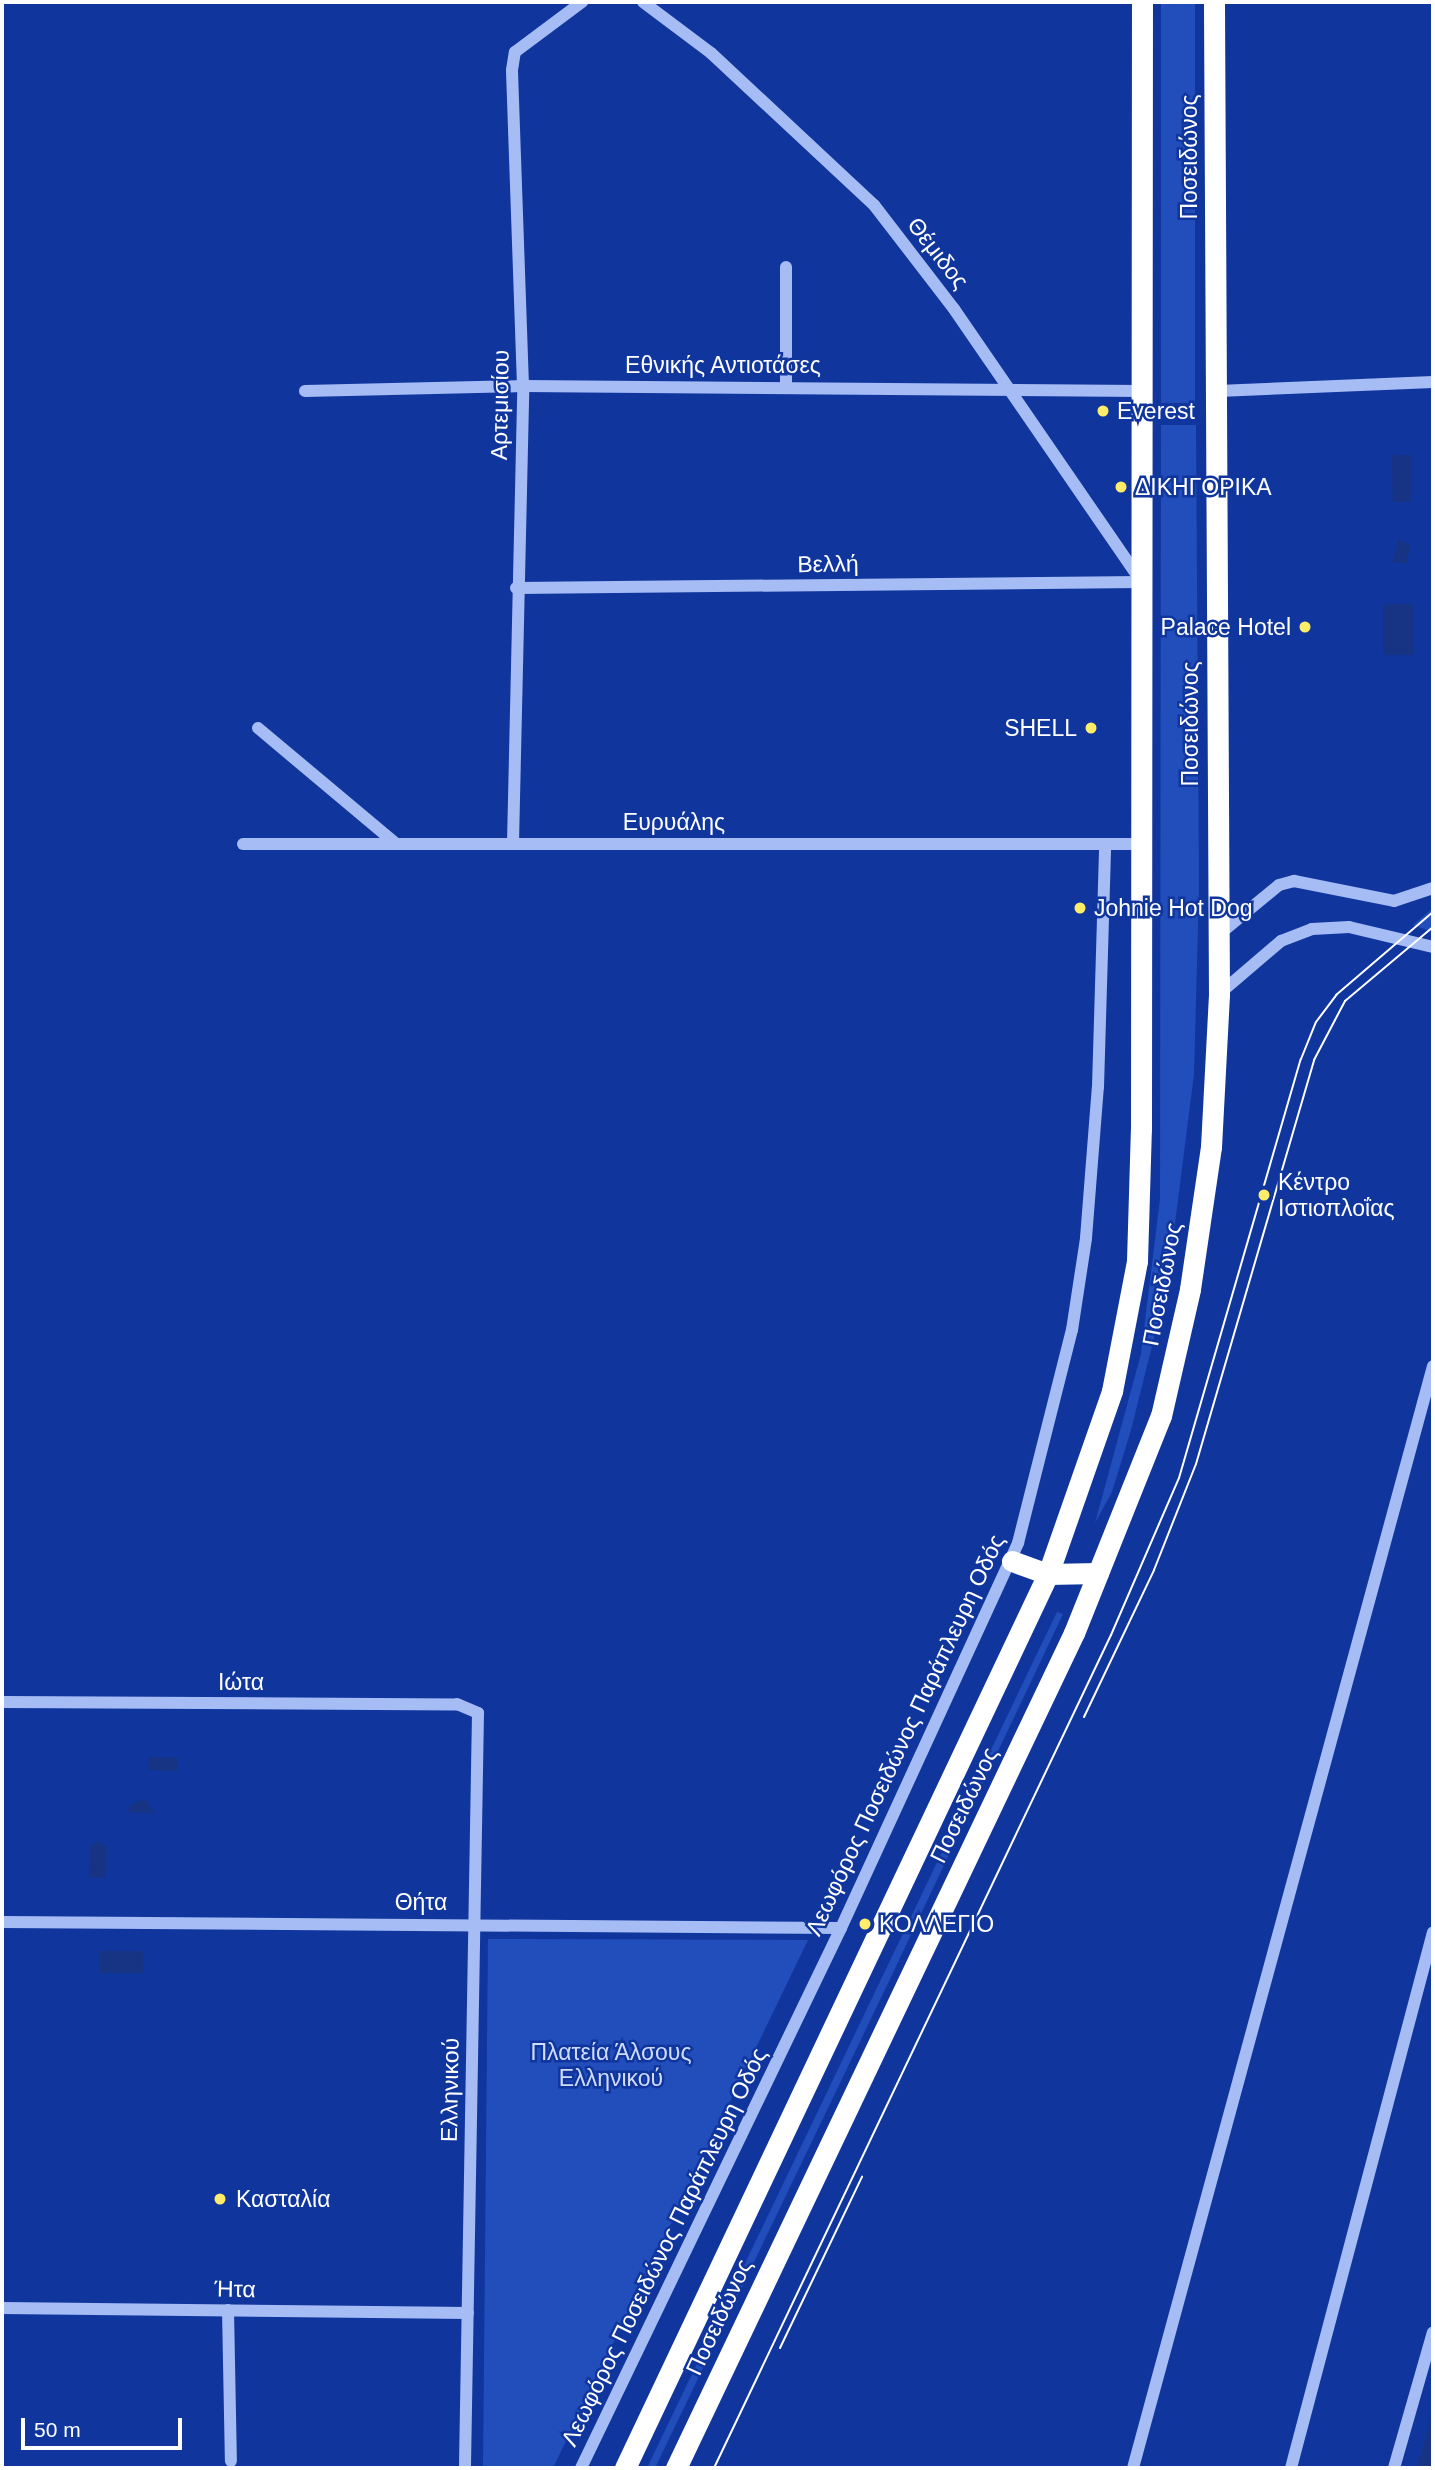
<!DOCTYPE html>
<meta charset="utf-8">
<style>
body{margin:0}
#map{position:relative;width:1435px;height:2470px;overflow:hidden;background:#10369e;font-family:Arial,sans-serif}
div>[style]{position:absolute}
.green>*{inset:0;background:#224ebc;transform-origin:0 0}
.water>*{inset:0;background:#173383;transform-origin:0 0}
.minor>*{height:12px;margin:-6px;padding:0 6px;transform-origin:6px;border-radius:6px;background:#a6bcf5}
.highway>*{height:21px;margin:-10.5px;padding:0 10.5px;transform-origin:10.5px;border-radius:10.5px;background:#fff}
.tram>*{height:2px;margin:-1px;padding:0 1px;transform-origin:1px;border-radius:1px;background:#fff}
.dots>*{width:19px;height:19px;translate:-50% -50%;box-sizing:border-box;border:4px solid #10369e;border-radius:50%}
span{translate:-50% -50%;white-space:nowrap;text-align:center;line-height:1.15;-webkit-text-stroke:5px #10369e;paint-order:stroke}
.street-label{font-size:23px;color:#fff}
.poi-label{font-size:23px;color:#fff}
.left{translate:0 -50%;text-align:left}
.right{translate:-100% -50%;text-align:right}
.park-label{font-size:23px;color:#cfdcfe}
.frame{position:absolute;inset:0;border:4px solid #fff;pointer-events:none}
.scale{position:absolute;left:21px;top:2418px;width:161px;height:32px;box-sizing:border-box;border:4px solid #fff;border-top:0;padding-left:9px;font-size:21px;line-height:24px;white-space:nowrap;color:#fff;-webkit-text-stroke:5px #10369e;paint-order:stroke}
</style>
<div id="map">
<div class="green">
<i style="left:1161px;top:2px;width:34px;height:401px"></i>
<i style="clip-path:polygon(1161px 425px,1196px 425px,1199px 889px,1194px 1074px,1167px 1286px,1131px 1430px,1112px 1492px,1095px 1523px,1141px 1354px,1160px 1199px)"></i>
<i style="clip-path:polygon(1433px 908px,1433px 932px,1413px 925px)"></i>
<i style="clip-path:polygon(1057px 1612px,1063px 1614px,890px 1979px,655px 2468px,647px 2468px)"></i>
<i style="clip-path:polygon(488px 1939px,808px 1940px,553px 2468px,483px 2468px)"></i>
</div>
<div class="water">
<i style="left:1411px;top:455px;width:47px;height:19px;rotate:89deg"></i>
<i style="clip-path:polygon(1399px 539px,1410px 545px,1407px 563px,1392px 562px)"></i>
<i style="left:1383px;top:604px;width:31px;height:51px"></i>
<i style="left:149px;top:1757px;width:29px;height:13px;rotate:2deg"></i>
<i style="clip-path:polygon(145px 1799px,155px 1813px,128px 1812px,130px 1805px)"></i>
<i style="clip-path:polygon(99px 1841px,107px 1847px,106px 1878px,89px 1877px,90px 1846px)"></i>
<i style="left:100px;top:1951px;width:43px;height:22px"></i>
<i style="clip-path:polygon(1433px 2407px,1433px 2468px,1417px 2468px,1425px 2440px)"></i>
</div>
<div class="minor">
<i style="left:643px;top:2px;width:85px;rotate:36.9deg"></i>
<i style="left:711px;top:53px;width:223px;rotate:43deg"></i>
<i style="left:874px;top:205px;width:131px;rotate:52.4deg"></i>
<i style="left:954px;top:309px;width:330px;rotate:55.5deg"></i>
<i style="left:786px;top:267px;width:119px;rotate:90deg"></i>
<i style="left:305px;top:391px;width:218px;rotate:-1.3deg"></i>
<i style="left:523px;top:386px;width:618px;rotate:0.46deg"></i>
<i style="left:1218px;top:391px;width:215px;rotate:-2.4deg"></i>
<i style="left:516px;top:588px;width:625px;rotate:-0.55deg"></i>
<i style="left:258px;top:728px;width:180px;rotate:40deg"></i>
<i style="left:513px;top:843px;width:457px;rotate:-88.7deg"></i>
<i style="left:523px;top:386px;width:316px;rotate:-92deg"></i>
<i style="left:512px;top:70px;width:18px;rotate:-81deg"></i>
<i style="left:515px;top:52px;width:84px;rotate:-36.7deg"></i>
<i style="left:243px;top:844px;width:898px"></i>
<i style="left:1217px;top:936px;width:80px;rotate:-39.4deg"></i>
<i style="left:1279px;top:885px;width:16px;rotate:-15deg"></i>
<i style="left:1294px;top:881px;width:102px;rotate:11.3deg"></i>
<i style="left:1394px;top:901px;width:41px;rotate:-18.4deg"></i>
<i style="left:1219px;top:994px;width:82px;rotate:-40.5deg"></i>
<i style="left:1281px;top:941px;width:33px;rotate:-21deg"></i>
<i style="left:1312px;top:929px;width:37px;rotate:-3deg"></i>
<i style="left:1349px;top:927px;width:86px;rotate:13.4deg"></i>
<i style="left:2px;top:1702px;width:455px;rotate:0.3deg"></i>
<i style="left:457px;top:1704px;width:23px;rotate:23deg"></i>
<i style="left:478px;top:1713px;width:755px;rotate:90.99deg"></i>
<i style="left:2px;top:1922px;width:839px;rotate:0.41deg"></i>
<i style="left:2px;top:2308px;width:466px;rotate:0.6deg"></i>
<i style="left:228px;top:2310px;width:151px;rotate:88.9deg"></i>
<i style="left:581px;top:2468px;width:599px;rotate:-64.29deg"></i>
<i style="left:841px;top:1928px;width:424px;rotate:-65.3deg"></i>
<i style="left:1018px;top:1543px;width:220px;rotate:-75.8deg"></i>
<i style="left:1072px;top:1330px;width:93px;rotate:-81.3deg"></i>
<i style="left:1086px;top:1238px;width:151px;rotate:-85.5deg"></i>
<i style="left:1098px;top:1087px;width:242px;rotate:-88.3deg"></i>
<i style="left:1133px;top:2468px;width:1142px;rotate:-74.77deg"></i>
<i style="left:1291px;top:2468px;width:554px;rotate:-75.16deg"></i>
<i style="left:1394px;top:2468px;width:141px;rotate:-74deg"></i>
</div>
<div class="highway">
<i style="left:1012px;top:1561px;width:38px;rotate:20deg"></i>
<i style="left:1048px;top:1574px;width:50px;rotate:-1.1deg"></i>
<i style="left:625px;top:2468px;width:989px;rotate:-64.68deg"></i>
<i style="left:1048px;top:1574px;width:194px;rotate:-70.7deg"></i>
<i style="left:1112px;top:1391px;width:132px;rotate:-79.1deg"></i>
<i style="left:1137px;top:1261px;width:132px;rotate:-88.3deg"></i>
<i style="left:1141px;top:1129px;width:1127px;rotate:-89.95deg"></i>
<i style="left:676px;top:2468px;width:925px;rotate:-64.52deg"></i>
<i style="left:1074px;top:1633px;width:234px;rotate:-68.2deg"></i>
<i style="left:1161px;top:1416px;width:130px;rotate:-77.1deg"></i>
<i style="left:1190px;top:1289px;width:144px;rotate:-81.6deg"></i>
<i style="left:1211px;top:1147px;width:152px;rotate:-87deg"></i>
<i style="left:1219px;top:995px;width:993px;rotate:-90.29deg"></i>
</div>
<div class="tram">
<i style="left:1084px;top:1717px;width:163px;rotate:-64.5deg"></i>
<i style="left:1154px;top:1570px;width:114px;rotate:-68.4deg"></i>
<i style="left:1196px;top:1464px;width:421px;rotate:-73.7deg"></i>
<i style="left:1314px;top:1060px;width:67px;rotate:-62.3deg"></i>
<i style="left:1345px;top:1001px;width:115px;rotate:-40.1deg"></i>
<i style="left:780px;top:2348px;width:190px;rotate:-64.4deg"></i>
<i style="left:714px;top:2468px;width:923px;rotate:-64.52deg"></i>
<i style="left:1111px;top:1635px;width:171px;rotate:-66.6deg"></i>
<i style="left:1179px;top:1478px;width:436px;rotate:-73.8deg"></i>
<i style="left:1301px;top:1059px;width:40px;rotate:-68deg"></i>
<i style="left:1316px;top:1022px;width:34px;rotate:-53deg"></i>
<i style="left:1336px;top:995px;width:128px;rotate:-40.6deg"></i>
</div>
<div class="dots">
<i style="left:1103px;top:411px;background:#ffed6a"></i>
<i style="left:1121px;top:487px;background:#ffed6a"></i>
<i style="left:1305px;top:627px;background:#ffed6a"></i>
<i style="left:1091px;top:728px;background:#ffed6a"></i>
<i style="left:1080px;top:908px;background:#ffed6a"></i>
<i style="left:1264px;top:1195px;background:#ffed6a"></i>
<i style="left:865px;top:1924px;background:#ffed6a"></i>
<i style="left:220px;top:2199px;background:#ffed6a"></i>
</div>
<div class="street-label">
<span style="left:1189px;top:157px;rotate:-90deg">Ποσειδώνος</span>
<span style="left:938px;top:253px;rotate:52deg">Θέμιδος</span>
<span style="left:723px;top:365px">Εθνικής Αντιοτάσες</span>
<span style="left:500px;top:405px;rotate:-89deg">Αρτεμισίου</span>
<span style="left:828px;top:564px;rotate:-1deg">Βελλή</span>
<span style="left:1190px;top:724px;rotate:-90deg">Ποσειδώνος</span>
<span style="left:674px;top:822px">Ευρυάλης</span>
<span style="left:1162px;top:1284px;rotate:-79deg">Ποσειδώνος</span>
<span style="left:241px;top:1682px">Ιώτα</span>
<span style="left:905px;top:1735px;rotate:-65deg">Λεωφόρος Ποσειδώνος Παράπλευρη Οδός</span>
<span style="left:964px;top:1805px;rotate:-64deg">Ποσειδώνος</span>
<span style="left:421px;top:1902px">Θήτα</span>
<span style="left:450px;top:2090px;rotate:-89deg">Ελληνικού</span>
<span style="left:664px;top:2247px;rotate:-64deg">Λεωφόρος Ποσειδώνος Παράπλευρη Οδός</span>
<span style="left:235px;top:2289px;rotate:1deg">Ήτα</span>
<span style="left:719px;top:2317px;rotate:-65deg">Ποσειδώνος</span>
</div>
<div class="poi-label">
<span class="left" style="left:1117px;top:411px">Everest</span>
<span class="left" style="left:1135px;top:487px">ΔΙΚΗΓΟΡΙΚΑ</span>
<span class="right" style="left:1291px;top:627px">Palace Hotel</span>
<span class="right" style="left:1077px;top:728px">SHELL</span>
<span class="left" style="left:1094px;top:908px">Johnie Hot Dog</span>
<span class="left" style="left:1278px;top:1195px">Κέντρο<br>Ιστιοπλοΐας</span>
<span class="left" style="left:879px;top:1924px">ΚΟΛΛΕΓΙΟ</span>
<span class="left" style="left:236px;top:2199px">Κασταλία</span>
</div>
<div class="park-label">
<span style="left:611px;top:2065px">Πλατεία Άλσους<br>Ελληνικού</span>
</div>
<div class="frame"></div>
<div class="scale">50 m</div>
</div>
